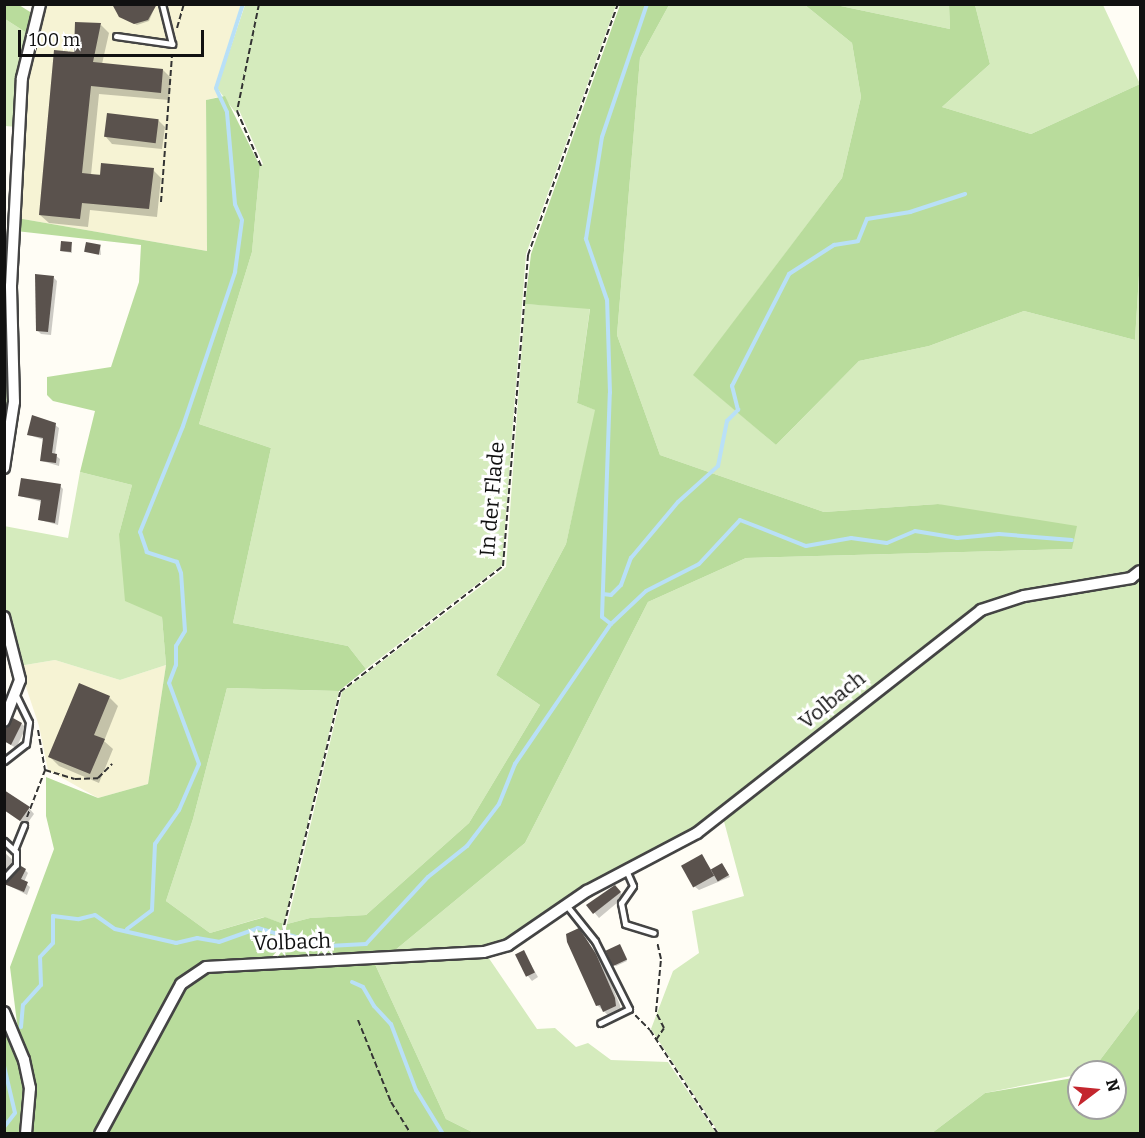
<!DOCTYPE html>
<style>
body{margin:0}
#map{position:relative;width:1145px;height:1138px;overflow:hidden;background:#fffdf5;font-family:Bitter,serif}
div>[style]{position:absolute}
.farmland>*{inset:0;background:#f6f3d4}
.green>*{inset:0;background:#d5ebbd}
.forest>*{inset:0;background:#b9dc9c}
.shadow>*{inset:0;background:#0003}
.stream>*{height:4px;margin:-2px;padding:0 2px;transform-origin:2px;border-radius:2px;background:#b9e0f7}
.building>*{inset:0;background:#5a524d;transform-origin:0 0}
.path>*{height:2px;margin-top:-1px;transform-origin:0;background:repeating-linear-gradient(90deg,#333 0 6px,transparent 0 9px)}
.roads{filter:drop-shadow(2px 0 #444) drop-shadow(-2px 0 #444) drop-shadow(0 2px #444) drop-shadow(0 -2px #444)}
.lane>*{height:5px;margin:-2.5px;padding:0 2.5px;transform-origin:2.5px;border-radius:2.5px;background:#fff}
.street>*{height:10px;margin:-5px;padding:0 5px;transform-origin:5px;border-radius:5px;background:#fff}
span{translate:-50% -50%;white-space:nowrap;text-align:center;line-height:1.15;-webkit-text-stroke:6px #fff;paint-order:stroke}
.street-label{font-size:21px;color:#111}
.frame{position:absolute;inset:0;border:6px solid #111;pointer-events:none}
.north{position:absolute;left:1067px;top:1060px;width:60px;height:60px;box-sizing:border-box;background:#fff;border:2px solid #a0a0a0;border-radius:50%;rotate:74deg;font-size:16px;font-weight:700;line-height:24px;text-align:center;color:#111}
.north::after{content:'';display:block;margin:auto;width:21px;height:27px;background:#c4262e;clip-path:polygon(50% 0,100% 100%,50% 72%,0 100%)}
.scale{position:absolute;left:18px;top:30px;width:186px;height:27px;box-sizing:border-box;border:3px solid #111;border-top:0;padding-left:8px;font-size:18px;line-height:21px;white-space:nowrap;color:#111;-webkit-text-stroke:4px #fff;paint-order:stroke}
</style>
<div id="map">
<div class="farmland">
<i style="clip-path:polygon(43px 5px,241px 5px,215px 87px,218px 97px,206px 100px,207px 251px,17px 218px,25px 79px)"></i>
<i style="clip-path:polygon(55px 660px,120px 680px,166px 665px,148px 784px,98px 798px,48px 770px,39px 726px,19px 666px)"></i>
</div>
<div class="green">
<i style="clip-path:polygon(245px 5px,616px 5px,526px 254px,502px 565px,366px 669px,348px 646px,233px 623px,271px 448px,199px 424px,252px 252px,260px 166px,263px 164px,239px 110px,235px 112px,217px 88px)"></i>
<i style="clip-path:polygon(669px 5px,805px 5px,852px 43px,861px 97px,842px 178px,694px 375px,776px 445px,859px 361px,929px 346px,1024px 311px,1135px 340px,1140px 259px,1140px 567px,1129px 576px,978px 608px,696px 829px,506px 943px,388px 956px,525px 843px,648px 602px,746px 558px,1072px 549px,938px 504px,824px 512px,660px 455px,617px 335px,640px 58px)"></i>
<i style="clip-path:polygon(836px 5px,949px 5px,950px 29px)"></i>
<i style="clip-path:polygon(975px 5px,1103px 5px,1140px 84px,1031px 134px,942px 107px,990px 64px)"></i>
<i style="clip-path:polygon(5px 19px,30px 35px,18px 127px,5px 126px)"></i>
<i style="clip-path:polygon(4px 247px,12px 248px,12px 402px,8px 430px,4px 429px)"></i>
<i style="clip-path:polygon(525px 304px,590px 308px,577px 403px,596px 410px,566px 544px,496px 675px,540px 705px,469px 823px,366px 915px,310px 918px,287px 924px,342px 692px,506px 567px)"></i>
<i style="clip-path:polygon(80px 472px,132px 485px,119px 534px,162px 617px,166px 665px,120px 680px,55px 660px,19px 666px,5px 606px,4px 526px,68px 538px)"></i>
<i style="clip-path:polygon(1140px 574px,1140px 1007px,1091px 1072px,985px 1093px,932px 1133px,719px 1133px,651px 1029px,673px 971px,699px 953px,692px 911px,744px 896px,722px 814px,982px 612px)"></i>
<i style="clip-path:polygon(227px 688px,339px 691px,284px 924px,264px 917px,210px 933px,166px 901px,193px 819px)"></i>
<i style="clip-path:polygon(486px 954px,537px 1029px,555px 1028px,576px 1047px,588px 1043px,611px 1060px,668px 1062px,716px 1133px,474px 1133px,446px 1119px,374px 962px)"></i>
</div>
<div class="forest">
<i style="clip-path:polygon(4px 5px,19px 5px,35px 15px,30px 35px,5px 19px)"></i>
<i style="clip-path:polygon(620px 5px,669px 5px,640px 58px,617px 335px,660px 455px,824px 512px,938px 504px,1077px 526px,1072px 549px,746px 558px,648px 602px,525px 843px,388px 956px,274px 959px,280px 953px,287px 924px,310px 918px,366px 915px,469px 823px,540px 705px,496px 675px,566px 544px,595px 410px,577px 403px,590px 309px,525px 304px,531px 254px)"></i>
<i style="clip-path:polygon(805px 5px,836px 5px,950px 29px,949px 5px,975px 5px,990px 64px,942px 107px,1031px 134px,1140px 84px,1140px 259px,1135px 340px,1024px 311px,929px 346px,859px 361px,776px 445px,693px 375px,842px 178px,861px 97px,852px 43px)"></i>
<i style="clip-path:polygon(225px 96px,260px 166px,252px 252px,199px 424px,271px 448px,233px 623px,348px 646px,366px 669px,339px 691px,227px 688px,193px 819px,166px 901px,210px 933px,265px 917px,284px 924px,277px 951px,270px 959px,205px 965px,179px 983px,97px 1133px,29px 1133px,32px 1089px,18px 1031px,10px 967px,54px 849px,46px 816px,46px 777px,98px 798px,148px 784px,166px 665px,162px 617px,125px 601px,119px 534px,132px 485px,80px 472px,95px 411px,53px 401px,47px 395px,47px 377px,111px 367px,139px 282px,141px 245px,16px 231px,17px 218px,207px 251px,206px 100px)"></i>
<i style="clip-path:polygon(374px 962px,446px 1119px,474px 1133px,102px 1134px,182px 985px,207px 969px)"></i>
<i style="clip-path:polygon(1140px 1007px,1140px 1133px,932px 1133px,985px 1093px,1079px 1077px,1079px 1108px,1115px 1108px,1115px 1072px,1091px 1072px)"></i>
<i style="clip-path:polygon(4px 1019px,28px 1089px,23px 1133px,5px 1133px)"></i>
</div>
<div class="shadow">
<i style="clip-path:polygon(156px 4px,149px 21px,137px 25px,123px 18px)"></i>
<i style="clip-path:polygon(101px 25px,109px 33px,102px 64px,163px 70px,171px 78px,169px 100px,99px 94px,91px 175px,153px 170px,161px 178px,157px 217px,90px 210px,88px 227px,49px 223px,40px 215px,76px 53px)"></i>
<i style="clip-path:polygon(158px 120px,165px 127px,162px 149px,112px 144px,106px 137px)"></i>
<i style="clip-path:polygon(71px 244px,72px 253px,61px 251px)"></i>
<i style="clip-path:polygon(100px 246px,101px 255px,86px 251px)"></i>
<i style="clip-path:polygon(54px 278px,57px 281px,51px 335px,41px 334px,37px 330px)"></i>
<i style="clip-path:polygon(55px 425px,59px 428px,55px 455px,60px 459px,59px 466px,42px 461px,44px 440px,29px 435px)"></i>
<i style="clip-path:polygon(60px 486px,63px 489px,58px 525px,40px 520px,42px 502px,20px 496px)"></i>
<i style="clip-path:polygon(109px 697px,118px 706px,104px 741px,113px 749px,99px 783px,59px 766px,50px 757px)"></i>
<i style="clip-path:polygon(22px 724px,26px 728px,16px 748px,4px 741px)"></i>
<i style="clip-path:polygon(29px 808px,34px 814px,26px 825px,4px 810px)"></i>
<i style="clip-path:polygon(4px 852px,16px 863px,16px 869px,7px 880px)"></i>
<i style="clip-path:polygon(702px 856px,712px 871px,724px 867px,730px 877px,699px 890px,694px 886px)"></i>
<i style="clip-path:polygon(25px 870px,28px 873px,24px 882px,30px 887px,27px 895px,10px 886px)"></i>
<i style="clip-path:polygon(619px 891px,624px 897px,599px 918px,588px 905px)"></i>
<i style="clip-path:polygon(584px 936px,602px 962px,620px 1005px,621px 1012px,610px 1017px,597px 1005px)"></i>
<i style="clip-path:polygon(621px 947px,627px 961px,616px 966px,614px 965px)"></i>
<i style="clip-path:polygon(523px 951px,538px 977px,532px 981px,528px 976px)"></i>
</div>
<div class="stream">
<i style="left:603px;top:594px;width:8px;rotate:7deg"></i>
<i style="left:611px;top:595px;width:14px;rotate:-45deg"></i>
<i style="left:621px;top:585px;width:29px;rotate:-70deg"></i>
<i style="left:631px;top:558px;width:73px;rotate:-50deg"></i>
<i style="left:678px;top:502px;width:54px;rotate:-42deg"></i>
<i style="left:718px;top:466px;width:46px;rotate:-78.7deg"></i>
<i style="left:727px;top:421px;width:16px;rotate:-45deg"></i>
<i style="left:738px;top:410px;width:25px;rotate:-104deg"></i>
<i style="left:732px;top:386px;width:126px;rotate:-63deg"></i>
<i style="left:789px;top:274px;width:54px;rotate:-32.8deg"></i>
<i style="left:834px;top:245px;width:24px;rotate:-9deg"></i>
<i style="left:858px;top:241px;width:24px;rotate:-68deg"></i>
<i style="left:867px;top:219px;width:44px;rotate:-9.2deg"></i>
<i style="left:910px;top:212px;width:58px;rotate:-18.1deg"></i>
<i style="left:611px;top:624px;width:11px;rotate:-142deg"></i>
<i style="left:602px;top:617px;width:224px;rotate:-88deg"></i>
<i style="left:610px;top:393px;width:93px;rotate:-91.8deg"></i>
<i style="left:607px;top:300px;width:65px;rotate:-109deg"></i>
<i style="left:586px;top:239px;width:103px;rotate:-81.1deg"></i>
<i style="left:602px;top:137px;width:140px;rotate:-71.3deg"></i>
<i style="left:127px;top:929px;width:31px;rotate:-37deg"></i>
<i style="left:152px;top:910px;width:66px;rotate:-87.4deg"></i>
<i style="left:155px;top:844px;width:42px;rotate:-54.8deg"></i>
<i style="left:179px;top:810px;width:50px;rotate:-66.5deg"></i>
<i style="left:199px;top:764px;width:86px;rotate:-110.3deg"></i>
<i style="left:169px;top:683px;width:19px;rotate:-69deg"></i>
<i style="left:176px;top:665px;width:19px;rotate:-90deg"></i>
<i style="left:176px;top:646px;width:17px;rotate:-59deg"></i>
<i style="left:185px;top:631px;width:58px;rotate:-93.9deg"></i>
<i style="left:181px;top:573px;width:12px;rotate:-110deg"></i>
<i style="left:177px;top:562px;width:32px;rotate:-162deg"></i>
<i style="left:147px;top:552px;width:21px;rotate:-109deg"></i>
<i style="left:140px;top:532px;width:114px;rotate:-67.9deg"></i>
<i style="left:183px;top:426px;width:163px;rotate:-71.3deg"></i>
<i style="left:235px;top:272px;width:52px;rotate:-82.3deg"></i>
<i style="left:242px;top:220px;width:17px;rotate:-114deg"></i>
<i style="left:235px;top:204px;width:92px;rotate:-95deg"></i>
<i style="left:227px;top:112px;width:26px;rotate:-115deg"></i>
<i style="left:216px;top:88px;width:88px;rotate:-72.2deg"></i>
<i style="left:289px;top:935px;width:41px;rotate:15.8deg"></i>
<i style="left:328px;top:946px;width:38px;rotate:-3deg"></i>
<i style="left:366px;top:944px;width:91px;rotate:-47.2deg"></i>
<i style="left:428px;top:877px;width:50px;rotate:-38.5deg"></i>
<i style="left:467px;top:846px;width:53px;rotate:-52.7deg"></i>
<i style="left:499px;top:804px;width:43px;rotate:-68.2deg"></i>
<i style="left:515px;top:764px;width:170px;rotate:-55.6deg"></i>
<i style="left:611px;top:624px;width:48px;rotate:-43.3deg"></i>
<i style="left:646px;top:591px;width:59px;rotate:-27deg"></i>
<i style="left:699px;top:564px;width:60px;rotate:-47deg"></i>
<i style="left:740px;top:520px;width:71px;rotate:21.5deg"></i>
<i style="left:806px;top:546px;width:46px;rotate:-10.1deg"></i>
<i style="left:851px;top:538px;width:36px;rotate:8deg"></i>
<i style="left:887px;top:543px;width:30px;rotate:-23deg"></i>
<i style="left:915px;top:531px;width:43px;rotate:9.5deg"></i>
<i style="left:957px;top:538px;width:42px;rotate:-5.4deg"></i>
<i style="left:999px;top:534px;width:73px;rotate:4.7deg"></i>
<i style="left:352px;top:982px;width:12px;rotate:24deg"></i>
<i style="left:363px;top:987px;width:22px;rotate:60deg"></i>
<i style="left:374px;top:1006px;width:25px;rotate:47deg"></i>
<i style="left:391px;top:1024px;width:71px;rotate:69.3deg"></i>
<i style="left:416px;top:1090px;width:52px;rotate:58.5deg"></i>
<i style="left:21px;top:1027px;width:22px;rotate:-85deg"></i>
<i style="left:23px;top:1005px;width:27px;rotate:-48deg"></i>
<i style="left:41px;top:985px;width:28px;rotate:-92deg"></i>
<i style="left:40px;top:957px;width:19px;rotate:-47deg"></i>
<i style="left:53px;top:943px;width:27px;rotate:-90deg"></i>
<i style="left:53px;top:916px;width:26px;rotate:7deg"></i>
<i style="left:79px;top:919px;width:16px;rotate:-14deg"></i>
<i style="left:95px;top:915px;width:24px;rotate:35deg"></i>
<i style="left:115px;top:929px;width:63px;rotate:12.9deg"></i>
<i style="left:176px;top:943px;width:22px;rotate:-13deg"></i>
<i style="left:197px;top:938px;width:22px;rotate:10deg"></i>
<i style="left:219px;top:942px;width:41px;rotate:-19.7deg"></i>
<i style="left:258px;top:928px;width:21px;rotate:17deg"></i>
<i style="left:4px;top:1066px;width:48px;rotate:76.8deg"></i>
<i style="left:15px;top:1113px;width:18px;rotate:128deg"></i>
</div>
<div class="building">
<i style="clip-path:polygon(112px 4px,157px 4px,148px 20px,134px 24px,119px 17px)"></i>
<i style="clip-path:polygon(75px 22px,101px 23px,93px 62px,163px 69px,161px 93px,91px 86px,82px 173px,100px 175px,101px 163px,154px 168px,149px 209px,82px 203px,80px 219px,39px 215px,54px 50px,74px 52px)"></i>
<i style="left:107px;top:113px;width:52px;height:24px;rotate:7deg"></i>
<i style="left:61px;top:241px;width:11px;height:10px;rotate:5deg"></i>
<i style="left:86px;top:242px;width:15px;height:10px;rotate:11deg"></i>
<i style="clip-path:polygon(35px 274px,54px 276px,48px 332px,36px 331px)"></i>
<i style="clip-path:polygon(32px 415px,56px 423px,52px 453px,57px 454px,56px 463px,40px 461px,43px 438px,27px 435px)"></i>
<i style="clip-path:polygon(21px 478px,61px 484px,55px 523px,38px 520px,41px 500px,18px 496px)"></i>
<i style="clip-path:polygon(79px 683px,110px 696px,94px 735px,105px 739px,90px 774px,48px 757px)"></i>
<i style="clip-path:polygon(13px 718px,22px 723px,11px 745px,4px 741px,4px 731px)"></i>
<i style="clip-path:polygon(4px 790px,30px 807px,20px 821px,4px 810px)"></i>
<i style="left:702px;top:854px;width:25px;height:24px;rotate:61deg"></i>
<i style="left:722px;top:863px;width:14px;height:13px;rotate:60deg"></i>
<i style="clip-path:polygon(21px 866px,26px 869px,21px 879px,28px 882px,24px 892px,4px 884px)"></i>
<i style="clip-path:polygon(615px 885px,621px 892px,593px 914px,586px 905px)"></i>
<i style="clip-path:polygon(579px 928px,596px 954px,615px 998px,616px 1006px,603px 1012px,600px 1005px,596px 1006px,567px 942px,566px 934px)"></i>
<i style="left:620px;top:944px;width:17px;height:16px;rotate:65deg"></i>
<i style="left:524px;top:950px;width:25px;height:10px;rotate:64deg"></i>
</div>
<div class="path">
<i style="left:259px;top:4px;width:109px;rotate:101.6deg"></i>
<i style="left:237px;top:111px;width:60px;rotate:66.4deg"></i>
<i style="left:177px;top:28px;width:25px;rotate:-74deg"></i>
<i style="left:161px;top:202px;width:148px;rotate:-85.7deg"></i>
<i style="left:38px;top:730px;width:41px;rotate:80.1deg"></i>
<i style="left:45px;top:770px;width:31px;rotate:17deg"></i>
<i style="left:75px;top:779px;width:23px;rotate:-2deg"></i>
<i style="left:98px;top:778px;width:20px;rotate:-45deg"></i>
<i style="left:27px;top:817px;width:50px;rotate:-69deg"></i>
<i style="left:278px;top:951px;width:266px;rotate:-76.5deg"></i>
<i style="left:340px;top:692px;width:206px;rotate:-37.7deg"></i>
<i style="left:503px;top:566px;width:312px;rotate:-85.4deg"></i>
<i style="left:528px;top:255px;width:267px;rotate:-70.3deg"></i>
<i style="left:635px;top:1015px;width:21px;rotate:45deg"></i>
<i style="left:650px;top:1030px;width:124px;rotate:56.8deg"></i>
<i style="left:358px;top:1020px;width:88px;rotate:68.1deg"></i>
<i style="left:391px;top:1102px;width:38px;rotate:58deg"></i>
<i style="left:656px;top:1040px;width:14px;rotate:-56deg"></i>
<i style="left:664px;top:1028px;width:18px;rotate:-117deg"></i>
<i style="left:656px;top:1012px;width:53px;rotate:-84.6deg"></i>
<i style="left:661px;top:959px;width:17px;rotate:-103deg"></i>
</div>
<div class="roads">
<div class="lane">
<i style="left:116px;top:36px;width:57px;rotate:8.1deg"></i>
<i style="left:172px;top:44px;width:41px;rotate:-104deg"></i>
<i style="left:4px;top:761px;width:28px;rotate:-38deg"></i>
<i style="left:26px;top:744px;width:22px;rotate:-82deg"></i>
<i style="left:29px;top:722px;width:30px;rotate:-116deg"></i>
<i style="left:4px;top:841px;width:16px;rotate:43deg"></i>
<i style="left:16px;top:852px;width:13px;rotate:90deg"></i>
<i style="left:16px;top:865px;width:18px;rotate:133deg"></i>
<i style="left:14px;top:850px;width:27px;rotate:-68deg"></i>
<i style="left:626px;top:870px;width:17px;rotate:66deg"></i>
<i style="left:633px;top:886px;width:21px;rotate:125deg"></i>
<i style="left:621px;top:903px;width:21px;rotate:79deg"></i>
<i style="left:625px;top:924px;width:30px;rotate:17deg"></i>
<i style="left:567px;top:906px;width:45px;rotate:51.3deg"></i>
<i style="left:595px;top:941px;width:76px;rotate:63.4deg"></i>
<i style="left:629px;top:1009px;width:32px;rotate:154deg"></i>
</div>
<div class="street">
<i style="left:4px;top:468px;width:67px;rotate:-81.4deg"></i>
<i style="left:14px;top:402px;width:116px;rotate:-91.5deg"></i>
<i style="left:11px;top:286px;width:208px;rotate:-87deg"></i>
<i style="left:22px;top:78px;width:76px;rotate:-76.3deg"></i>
<i style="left:4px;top:617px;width:65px;rotate:75.7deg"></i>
<i style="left:20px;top:680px;width:44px;rotate:111.3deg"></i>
<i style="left:4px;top:1012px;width:52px;rotate:67.4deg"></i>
<i style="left:24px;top:1060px;width:29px;rotate:78deg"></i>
<i style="left:30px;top:1088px;width:46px;rotate:95deg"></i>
<i style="left:100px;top:1134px;width:170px;rotate:-61.6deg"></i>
<i style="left:181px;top:984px;width:30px;rotate:-34deg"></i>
<i style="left:206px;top:967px;width:278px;rotate:-3.1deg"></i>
<i style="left:484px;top:952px;width:25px;rotate:-16deg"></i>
<i style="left:508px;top:945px;width:96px;rotate:-34.4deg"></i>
<i style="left:587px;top:891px;width:124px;rotate:-27.8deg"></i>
<i style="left:697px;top:833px;width:361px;rotate:-38.1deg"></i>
<i style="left:981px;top:610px;width:45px;rotate:-18deg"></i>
<i style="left:1024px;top:596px;width:109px;rotate:-9.5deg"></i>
<i style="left:1131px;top:578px;width:11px;rotate:-38deg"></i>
</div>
</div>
<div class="street-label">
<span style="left:492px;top:499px;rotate:-85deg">In der Flade</span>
<span style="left:832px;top:700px;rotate:-39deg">Volbach</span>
<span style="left:292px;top:942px;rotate:-2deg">Volbach</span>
</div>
<div class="frame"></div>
<div class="north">N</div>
<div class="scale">100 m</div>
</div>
